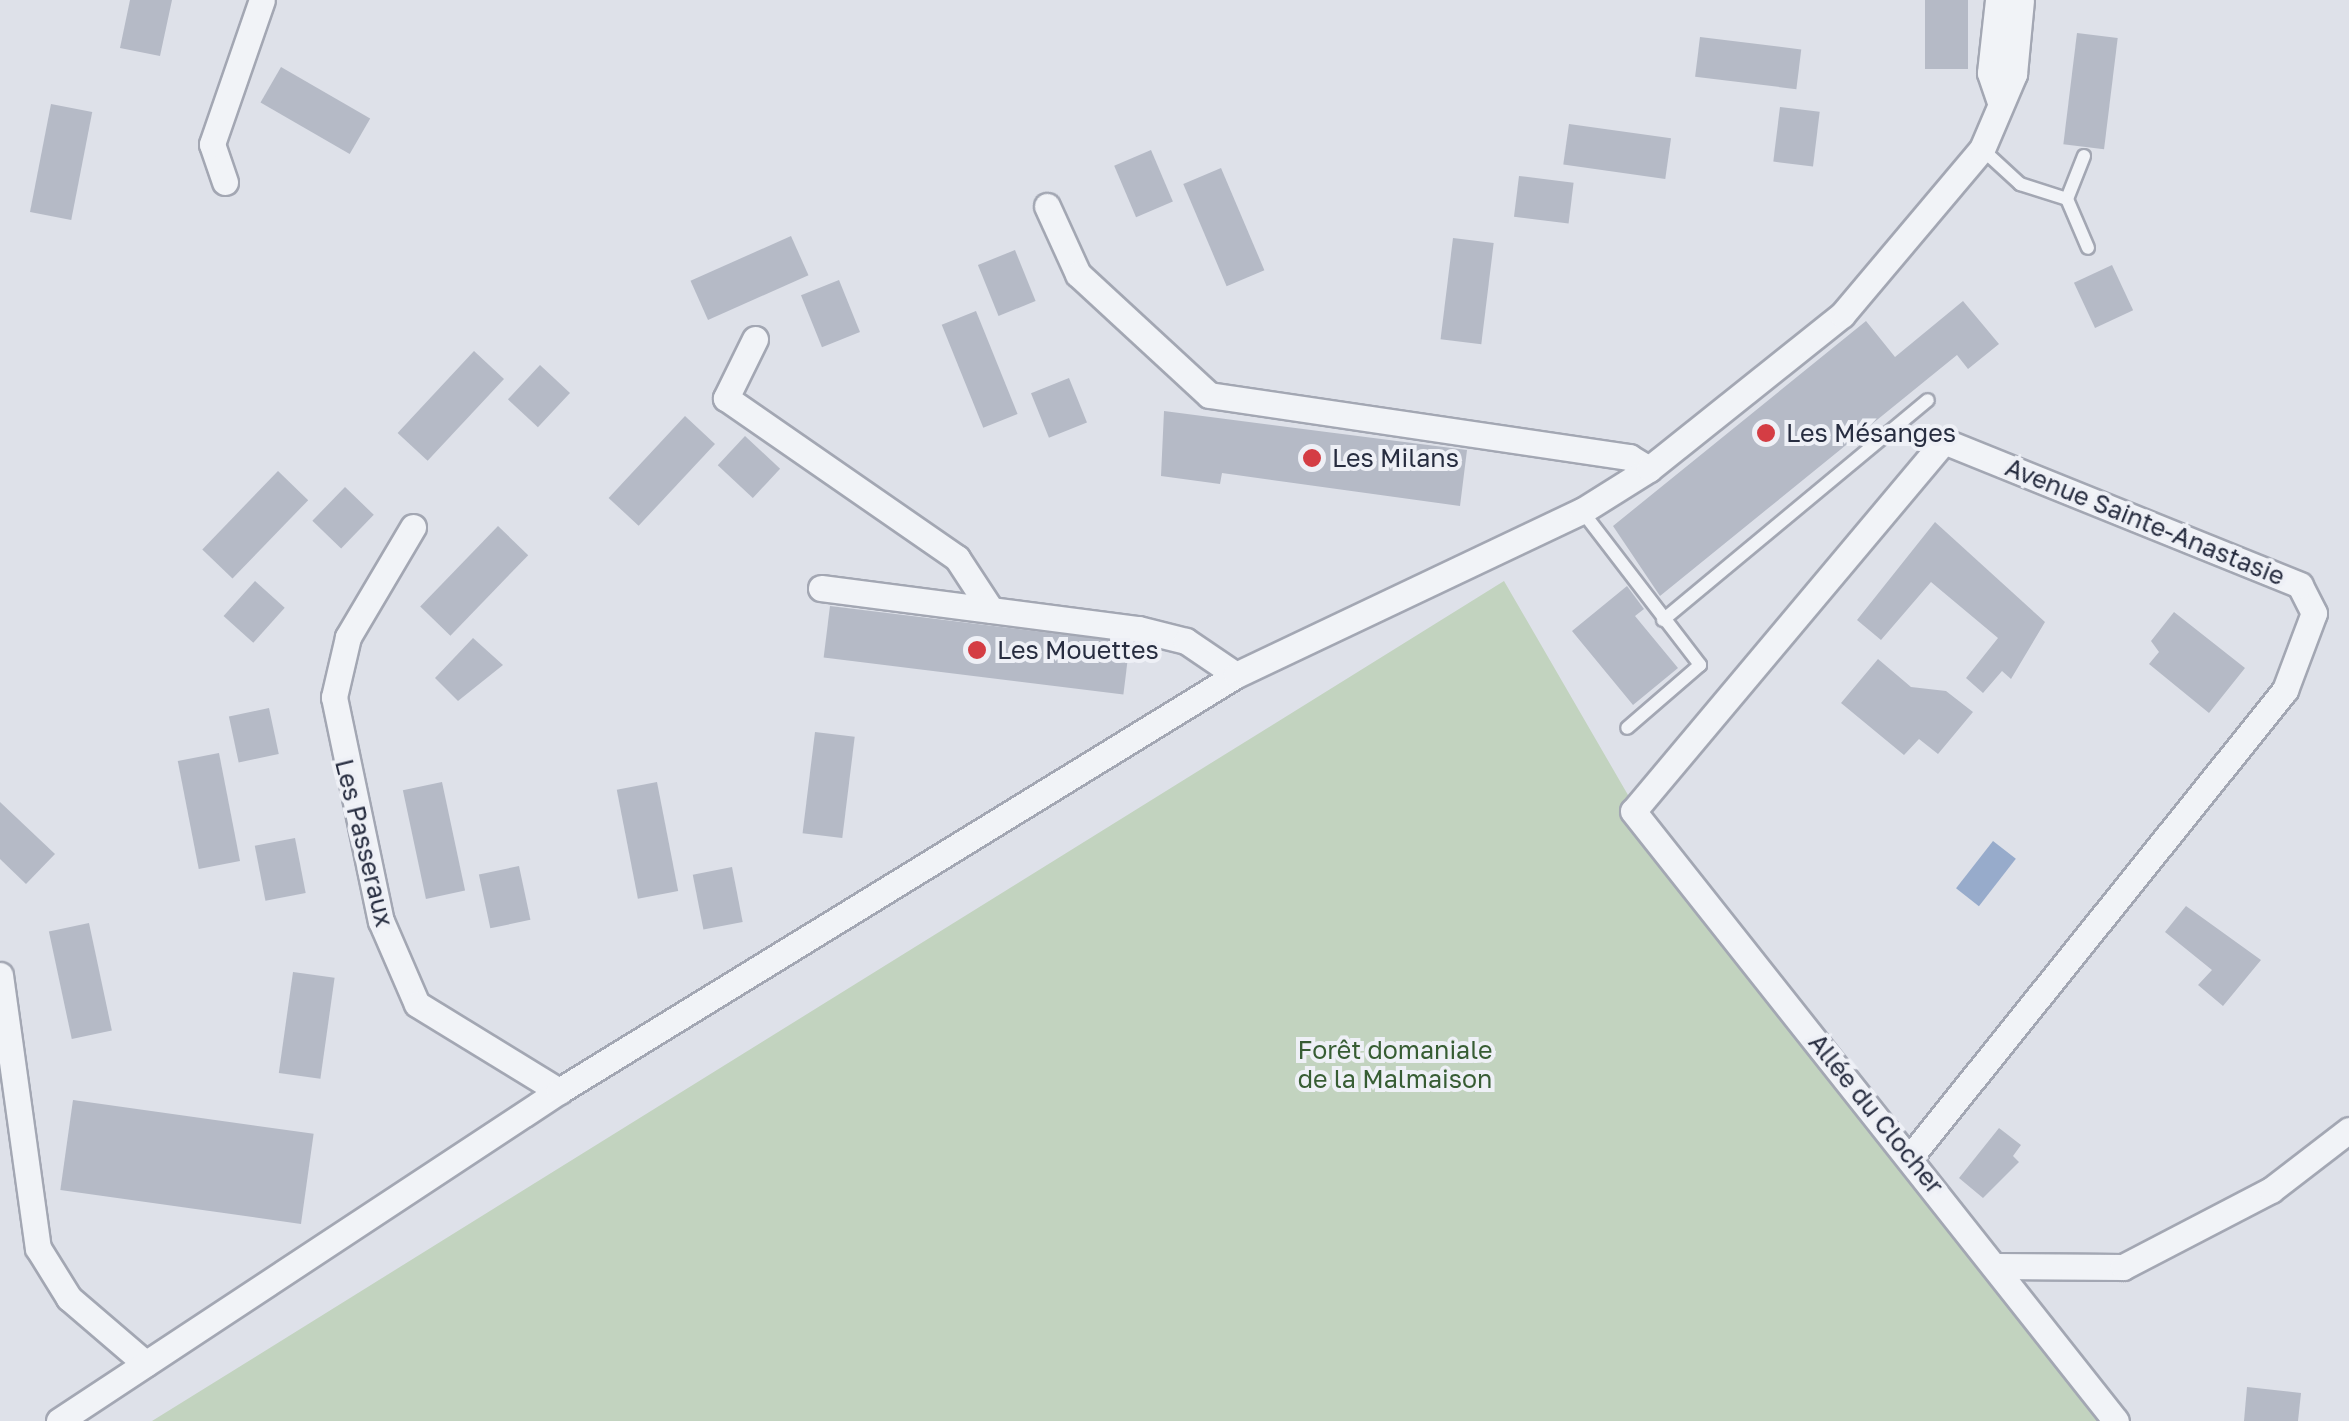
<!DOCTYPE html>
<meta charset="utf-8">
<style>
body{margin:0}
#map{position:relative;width:2349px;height:1421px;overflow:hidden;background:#dee1e9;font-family:"Golos Text",sans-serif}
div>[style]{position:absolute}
.green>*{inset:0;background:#c2d3bf}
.water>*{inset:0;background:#97abcb;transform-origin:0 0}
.building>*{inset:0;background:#b5bac6;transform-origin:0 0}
.roads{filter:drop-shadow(2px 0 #a3a7b3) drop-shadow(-2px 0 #a3a7b3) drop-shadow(0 2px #a3a7b3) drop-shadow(0 -2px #a3a7b3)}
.service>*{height:12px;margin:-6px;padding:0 6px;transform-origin:6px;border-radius:6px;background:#f1f3f7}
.minor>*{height:25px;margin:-12.5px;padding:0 12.5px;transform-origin:12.5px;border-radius:12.5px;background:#f1f3f7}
.dots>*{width:28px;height:28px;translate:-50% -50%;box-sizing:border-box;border:5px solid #eef0f6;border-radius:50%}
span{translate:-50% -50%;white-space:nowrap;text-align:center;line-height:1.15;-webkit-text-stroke:8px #eef0f6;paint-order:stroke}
.poi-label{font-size:25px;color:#272d40}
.left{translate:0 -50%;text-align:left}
.street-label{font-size:25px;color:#272d40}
.park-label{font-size:25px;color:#375d33}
</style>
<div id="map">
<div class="green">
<i style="clip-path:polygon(1504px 581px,1628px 795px,1660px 821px,1886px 1150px,2098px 1421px,152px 1421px)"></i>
</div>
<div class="water">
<i style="left:1993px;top:841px;width:29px;height:60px;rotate:38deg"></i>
</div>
<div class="building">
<i style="clip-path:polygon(130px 0,172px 0,160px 56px,120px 48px)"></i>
<i style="left:1925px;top:0;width:43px;height:69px"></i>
<i style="left:2077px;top:33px;width:41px;height:112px;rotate:7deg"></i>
<i style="left:1700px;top:37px;width:102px;height:40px;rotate:7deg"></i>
<i style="left:281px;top:67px;width:103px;height:41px;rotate:30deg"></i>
<i style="left:51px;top:104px;width:42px;height:110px;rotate:11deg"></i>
<i style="left:1780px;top:107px;width:40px;height:55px;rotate:7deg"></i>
<i style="left:1569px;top:124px;width:103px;height:41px;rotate:8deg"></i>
<i style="left:1151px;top:150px;width:56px;height:40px;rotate:67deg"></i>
<i style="left:1221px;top:168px;width:111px;height:41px;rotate:67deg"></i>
<i style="left:1519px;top:176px;width:55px;height:41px;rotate:7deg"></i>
<i style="left:791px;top:236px;width:43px;height:110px;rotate:66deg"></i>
<i style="left:1453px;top:238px;width:41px;height:102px;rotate:7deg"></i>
<i style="left:1015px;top:250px;width:55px;height:40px;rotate:68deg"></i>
<i style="left:2112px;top:265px;width:50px;height:42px;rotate:65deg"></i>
<i style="left:839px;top:280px;width:56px;height:41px;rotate:68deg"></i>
<i style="clip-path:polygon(1963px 301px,1999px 344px,1968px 369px,1957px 355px,1660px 596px,1613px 526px,1866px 321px,1895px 357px)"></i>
<i style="left:976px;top:311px;width:111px;height:37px;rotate:68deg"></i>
<i style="left:474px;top:351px;width:41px;height:112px;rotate:43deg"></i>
<i style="left:540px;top:365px;width:41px;height:47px;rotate:43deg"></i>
<i style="left:1069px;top:378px;width:48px;height:41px;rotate:68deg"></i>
<i style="clip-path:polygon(1164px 411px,1467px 450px,1460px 506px,1222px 473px,1220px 484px,1161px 476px)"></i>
<i style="left:685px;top:416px;width:41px;height:112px;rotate:43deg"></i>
<i style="left:745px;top:436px;width:48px;height:40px;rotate:43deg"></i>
<i style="left:278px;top:471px;width:42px;height:109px;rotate:44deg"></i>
<i style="left:345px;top:487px;width:40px;height:47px;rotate:44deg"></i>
<i style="clip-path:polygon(1935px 522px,2045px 622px,2011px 679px,2002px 671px,1983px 693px,1966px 678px,1998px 638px,1931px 582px,1881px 640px,1857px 620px)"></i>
<i style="left:498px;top:526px;width:42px;height:112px;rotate:44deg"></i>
<i style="left:255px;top:581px;width:40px;height:47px;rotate:42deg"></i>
<i style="clip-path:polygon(1627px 586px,1644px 609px,1635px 616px,1678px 668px,1633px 705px,1572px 631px)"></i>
<i style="left:830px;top:606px;width:302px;height:52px;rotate:7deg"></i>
<i style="clip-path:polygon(2174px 612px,2245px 668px,2209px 713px,2149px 664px,2159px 652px,2151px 641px)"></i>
<i style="clip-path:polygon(473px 638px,503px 665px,458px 701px,435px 678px)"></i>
<i style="clip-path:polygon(1878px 659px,1911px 687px,1946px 691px,1973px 712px,1938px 754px,1919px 739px,1904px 755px,1841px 703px)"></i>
<i style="left:269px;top:708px;width:47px;height:41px;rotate:78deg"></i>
<i style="left:815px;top:732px;width:40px;height:102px;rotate:7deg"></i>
<i style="left:219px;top:753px;width:110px;height:42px;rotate:79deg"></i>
<i style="left:442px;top:782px;width:111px;height:40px;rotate:78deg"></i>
<i style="left:657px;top:782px;width:111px;height:41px;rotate:79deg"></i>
<i style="clip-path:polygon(0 802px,55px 854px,26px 884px,0 859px)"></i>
<i style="left:295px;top:838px;width:56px;height:41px;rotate:79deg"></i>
<i style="left:519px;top:866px;width:55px;height:41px;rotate:78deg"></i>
<i style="left:732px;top:867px;width:56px;height:40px;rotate:79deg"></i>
<i style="clip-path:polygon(2186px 906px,2261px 960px,2223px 1006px,2198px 985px,2212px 970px,2165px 932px)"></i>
<i style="left:89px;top:923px;width:110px;height:41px;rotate:78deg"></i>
<i style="left:293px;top:972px;width:42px;height:102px;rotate:8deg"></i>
<i style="left:73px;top:1100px;width:243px;height:91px;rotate:8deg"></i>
<i style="clip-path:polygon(1999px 1128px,2021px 1145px,2013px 1156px,2019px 1162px,1983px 1198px,1959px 1178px)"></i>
<i style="clip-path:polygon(2247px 1387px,2301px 1393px,2298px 1421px,2244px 1421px)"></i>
</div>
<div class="roads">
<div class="service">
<i style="left:1982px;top:149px;width:52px;rotate:42.6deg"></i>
<i style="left:2020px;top:184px;width:49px;rotate:17.7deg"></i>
<i style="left:2084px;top:156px;width:46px;rotate:111.6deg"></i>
<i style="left:2067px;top:199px;width:53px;rotate:66.8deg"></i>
<i style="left:1582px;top:511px;width:194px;rotate:52.5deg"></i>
<i style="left:1700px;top:665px;width:96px;rotate:139.2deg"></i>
<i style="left:1663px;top:620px;width:344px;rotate:-39.7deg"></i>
</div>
<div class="minor">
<i style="left:1998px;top:0;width:73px;rotate:96.3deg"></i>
<i style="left:1990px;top:73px;width:31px;rotate:71deg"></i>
<i style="left:225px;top:182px;width:40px;rotate:-108.9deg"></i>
<i style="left:212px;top:144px;width:152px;rotate:-70.9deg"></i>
<i style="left:1047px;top:206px;width:75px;rotate:65.5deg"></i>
<i style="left:1078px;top:274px;width:178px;rotate:42.7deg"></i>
<i style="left:1209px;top:395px;width:425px;rotate:8.4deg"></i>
<i style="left:1629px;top:457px;width:23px;rotate:31deg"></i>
<i style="left:755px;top:339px;width:66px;rotate:116.2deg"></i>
<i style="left:726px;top:398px;width:281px;rotate:34.7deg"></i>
<i style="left:957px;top:558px;width:62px;rotate:56.8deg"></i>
<i style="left:413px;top:527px;width:128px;rotate:120.6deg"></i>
<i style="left:348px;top:637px;width:62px;rotate:103.1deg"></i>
<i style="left:334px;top:697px;width:229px;rotate:78.2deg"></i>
<i style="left:381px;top:921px;width:90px;rotate:66.6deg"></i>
<i style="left:417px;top:1004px;width:167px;rotate:31.5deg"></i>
<i style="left:821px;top:588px;width:320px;rotate:7.4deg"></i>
<i style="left:1138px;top:629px;width:49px;rotate:14deg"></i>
<i style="left:1186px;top:641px;width:60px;rotate:34.2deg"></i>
<i style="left:0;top:975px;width:276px;rotate:82.1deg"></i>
<i style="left:38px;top:1248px;width:59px;rotate:58.2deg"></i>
<i style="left:69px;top:1298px;width:101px;rotate:40.6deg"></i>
<i style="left:1911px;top:1156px;width:598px;rotate:-51.25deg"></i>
<i style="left:2285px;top:690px;width:82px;rotate:-69.4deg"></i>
<i style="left:2314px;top:613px;width:31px;rotate:-117deg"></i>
<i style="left:2300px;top:585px;width:384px;rotate:-158deg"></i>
<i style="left:1944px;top:441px;width:483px;rotate:130deg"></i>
<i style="left:1633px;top:811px;width:778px;rotate:51.63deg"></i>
<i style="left:1996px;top:1266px;width:127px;rotate:0.5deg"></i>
<i style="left:2123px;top:1267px;width:167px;rotate:-27.5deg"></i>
<i style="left:2271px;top:1190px;width:98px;rotate:-37.6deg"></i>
<i style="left:59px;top:1421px;width:599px;rotate:-33.42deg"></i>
<i style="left:559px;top:1091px;width:795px;rotate:-31.57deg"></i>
<i style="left:1236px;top:675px;width:383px;rotate:-25.4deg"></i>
<i style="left:1582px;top:511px;width:79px;rotate:-32.1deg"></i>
<i style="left:1649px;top:469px;width:247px;rotate:-38.6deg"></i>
<i style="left:1842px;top:315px;width:217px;rotate:-49.9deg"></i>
<i style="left:1982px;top:149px;width:82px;rotate:-66.9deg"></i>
<i style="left:2014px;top:74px;width:74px;rotate:-84.6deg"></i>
</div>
</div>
<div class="dots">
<i style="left:1766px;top:433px;background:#d43d44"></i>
<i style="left:1312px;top:458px;background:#d43d44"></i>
<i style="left:977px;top:650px;background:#d43d44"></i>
</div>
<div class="poi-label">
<span class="left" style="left:1786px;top:433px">Les Mésanges</span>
<span class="left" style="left:1332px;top:458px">Les Milans</span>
<span class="left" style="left:997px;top:650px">Les Mouettes</span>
</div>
<div class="street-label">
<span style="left:2145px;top:522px;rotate:22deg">Avenue Sainte-Anastasie</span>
<span style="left:364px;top:843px;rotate:76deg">Les Passeraux</span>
<span style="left:1876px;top:1114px;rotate:51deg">Allée du Clocher</span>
</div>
<div class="park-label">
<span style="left:1395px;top:1065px">Forêt domaniale<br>de la Malmaison</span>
</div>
</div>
